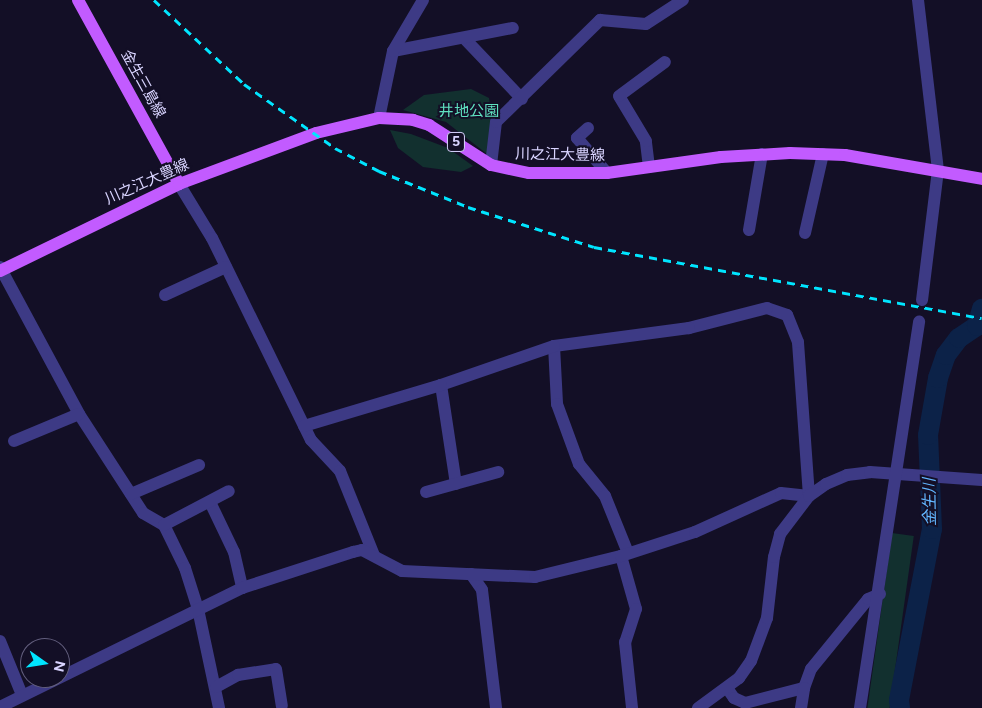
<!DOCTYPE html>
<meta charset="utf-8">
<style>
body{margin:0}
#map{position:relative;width:982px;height:708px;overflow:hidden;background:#130f26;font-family:Figtree,"Noto Sans JP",sans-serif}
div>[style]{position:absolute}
.green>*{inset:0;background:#12302f;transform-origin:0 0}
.river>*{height:20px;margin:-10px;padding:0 10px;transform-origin:10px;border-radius:10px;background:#0c2248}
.minor>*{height:12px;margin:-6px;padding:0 6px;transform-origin:6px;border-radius:6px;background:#3d3a85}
.major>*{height:12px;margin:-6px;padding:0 6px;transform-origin:6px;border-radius:6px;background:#c25bff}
.rail>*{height:3px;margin-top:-1.5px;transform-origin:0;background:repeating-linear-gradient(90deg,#00e5ff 0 8px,transparent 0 14px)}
span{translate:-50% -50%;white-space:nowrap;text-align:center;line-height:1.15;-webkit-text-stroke:4px #130f26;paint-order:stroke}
.shield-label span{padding:1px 4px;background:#130f26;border:1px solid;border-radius:4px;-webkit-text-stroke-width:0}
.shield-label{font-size:14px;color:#d9d4ff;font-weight:700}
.street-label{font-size:15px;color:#d9d4ff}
.park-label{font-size:15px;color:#5fe0c0}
.water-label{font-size:16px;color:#62b6ff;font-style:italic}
.north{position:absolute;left:20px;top:638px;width:50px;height:50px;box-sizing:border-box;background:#130f26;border:1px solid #625e7d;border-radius:50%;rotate:103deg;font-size:14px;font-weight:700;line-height:20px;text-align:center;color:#d9d4ff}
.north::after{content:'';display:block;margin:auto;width:18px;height:22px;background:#00e5ff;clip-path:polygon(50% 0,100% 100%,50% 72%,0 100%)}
</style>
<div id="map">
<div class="green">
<i style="clip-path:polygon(471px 89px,489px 98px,492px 118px,487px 154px,446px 122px,403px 110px,424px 95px)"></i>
<i style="clip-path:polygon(390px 130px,411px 134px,448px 148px,473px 166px,461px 172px,423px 167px,398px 148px)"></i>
<i style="left:892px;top:533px;width:22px;height:177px;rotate:8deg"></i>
</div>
<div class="river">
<i style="left:900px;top:708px;width:8px;rotate:-97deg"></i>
<i style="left:899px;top:700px;width:174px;rotate:-79.1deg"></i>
<i style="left:932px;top:529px;width:94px;rotate:-92.4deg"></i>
<i style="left:928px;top:435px;width:58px;rotate:-80deg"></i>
<i style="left:938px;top:378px;width:24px;rotate:-71deg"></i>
<i style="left:946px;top:355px;width:21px;rotate:-53deg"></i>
<i style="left:959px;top:338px;width:22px;rotate:-34deg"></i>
<i style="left:977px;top:326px;width:18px;rotate:-74deg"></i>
</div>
<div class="minor">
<i style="left:918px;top:0;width:171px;rotate:83.3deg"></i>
<i style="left:938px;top:170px;width:131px;rotate:97deg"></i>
<i style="left:464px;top:38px;width:84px;rotate:46.4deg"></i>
<i style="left:393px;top:51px;width:122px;rotate:-10.9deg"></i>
<i style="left:379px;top:118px;width:68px;rotate:-78.2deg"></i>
<i style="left:393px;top:51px;width:59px;rotate:-59.5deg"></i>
<i style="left:588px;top:128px;width:15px;rotate:138deg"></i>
<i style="left:577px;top:138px;width:46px;rotate:49.4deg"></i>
<i style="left:491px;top:165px;width:43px;rotate:-83.4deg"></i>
<i style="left:496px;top:122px;width:146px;rotate:-44.4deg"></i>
<i style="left:600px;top:20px;width:46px;rotate:5deg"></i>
<i style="left:646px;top:24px;width:44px;rotate:-33deg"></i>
<i style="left:649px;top:167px;width:26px;rotate:-97deg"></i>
<i style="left:646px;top:141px;width:52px;rotate:-121deg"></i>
<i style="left:619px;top:96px;width:57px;rotate:-36.5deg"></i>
<i style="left:179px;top:184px;width:63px;rotate:58.6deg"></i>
<i style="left:212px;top:238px;width:225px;rotate:63.9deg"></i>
<i style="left:311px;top:440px;width:42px;rotate:46.9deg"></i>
<i style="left:340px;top:471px;width:91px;rotate:68deg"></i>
<i style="left:749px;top:230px;width:77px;rotate:-80.3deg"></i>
<i style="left:805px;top:233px;width:81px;rotate:-77.2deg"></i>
<i style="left:0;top:267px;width:167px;rotate:61.7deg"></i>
<i style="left:79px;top:414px;width:118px;rotate:57.1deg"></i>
<i style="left:143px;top:513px;width:24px;rotate:30deg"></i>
<i style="left:164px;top:525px;width:48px;rotate:64deg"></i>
<i style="left:185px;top:568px;width:43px;rotate:72.4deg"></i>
<i style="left:198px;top:609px;width:101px;rotate:78deg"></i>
<i style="left:165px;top:295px;width:67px;rotate:-24.7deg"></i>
<i style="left:554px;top:346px;width:58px;rotate:87deg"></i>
<i style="left:557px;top:404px;width:64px;rotate:69.9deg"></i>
<i style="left:579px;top:464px;width:41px;rotate:50.9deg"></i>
<i style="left:605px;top:496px;width:61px;rotate:68deg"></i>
<i style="left:441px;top:385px;width:100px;rotate:81.4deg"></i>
<i style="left:14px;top:441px;width:70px;rotate:-22.6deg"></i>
<i style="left:426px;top:492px;width:75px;rotate:-15.5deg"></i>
<i style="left:131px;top:494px;width:74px;rotate:-23.1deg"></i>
<i style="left:210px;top:502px;width:55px;rotate:64.4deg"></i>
<i style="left:234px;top:552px;width:37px;rotate:77deg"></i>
<i style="left:164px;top:525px;width:73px;rotate:-27.6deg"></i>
<i style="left:621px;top:556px;width:55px;rotate:74.2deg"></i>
<i style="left:636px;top:609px;width:35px;rotate:108deg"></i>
<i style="left:625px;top:642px;width:66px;rotate:83.9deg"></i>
<i style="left:471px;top:574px;width:19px;rotate:55deg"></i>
<i style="left:482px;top:590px;width:119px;rotate:83.2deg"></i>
<i style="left:0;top:641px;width:58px;rotate:67.8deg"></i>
<i style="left:216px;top:687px;width:25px;rotate:-29deg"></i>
<i style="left:238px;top:675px;width:38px;rotate:-9deg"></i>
<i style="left:276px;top:669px;width:37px;rotate:81deg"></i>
<i style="left:727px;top:688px;width:12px;rotate:55deg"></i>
<i style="left:734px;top:698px;width:12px;rotate:24deg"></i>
<i style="left:745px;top:703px;width:61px;rotate:-14.3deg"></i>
<i style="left:804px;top:688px;width:20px;rotate:-70deg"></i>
<i style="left:811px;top:669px;width:90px;rotate:-50.8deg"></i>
<i style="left:868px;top:599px;width:13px;rotate:-23deg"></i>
<i style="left:0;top:707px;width:270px;rotate:-26.2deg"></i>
<i style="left:242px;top:588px;width:117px;rotate:-18deg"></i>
<i style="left:353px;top:552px;width:9px;rotate:-13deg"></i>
<i style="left:362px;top:550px;width:45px;rotate:27.7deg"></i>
<i style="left:402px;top:571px;width:133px;rotate:2.6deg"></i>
<i style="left:535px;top:577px;width:89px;rotate:-13.7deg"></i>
<i style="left:621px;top:556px;width:78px;rotate:-18deg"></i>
<i style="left:695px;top:532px;width:94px;rotate:-24.4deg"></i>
<i style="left:781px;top:493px;width:28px;rotate:6deg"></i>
<i style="left:809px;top:496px;width:154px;rotate:-94.1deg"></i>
<i style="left:798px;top:342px;width:29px;rotate:-112deg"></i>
<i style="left:787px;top:315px;width:21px;rotate:-161deg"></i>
<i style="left:767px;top:308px;width:81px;rotate:165.6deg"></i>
<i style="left:689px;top:328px;width:136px;rotate:172.4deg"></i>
<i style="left:554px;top:346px;width:120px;rotate:161deg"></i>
<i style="left:441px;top:385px;width:143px;rotate:163.3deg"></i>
<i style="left:698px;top:708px;width:51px;rotate:-36.2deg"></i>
<i style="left:739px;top:678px;width:21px;rotate:-55deg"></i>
<i style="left:751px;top:661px;width:46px;rotate:-69.6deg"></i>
<i style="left:767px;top:618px;width:61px;rotate:-83.5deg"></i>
<i style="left:774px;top:557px;width:24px;rotate:-75deg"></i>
<i style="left:780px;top:534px;width:48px;rotate:-52.7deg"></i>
<i style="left:809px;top:496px;width:21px;rotate:-35deg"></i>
<i style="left:826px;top:484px;width:23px;rotate:-23deg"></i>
<i style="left:847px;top:475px;width:23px;rotate:-7deg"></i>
<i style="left:870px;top:472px;width:112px;rotate:4.1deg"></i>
<i style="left:801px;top:708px;width:20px;rotate:-81deg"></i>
<i style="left:860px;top:708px;width:391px;rotate:-81.3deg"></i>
</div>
<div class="major">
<i style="left:78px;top:0;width:210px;rotate:61.2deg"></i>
<i style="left:0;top:271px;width:199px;rotate:-25.9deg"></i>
<i style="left:179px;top:184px;width:146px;rotate:-20.4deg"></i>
<i style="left:316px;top:133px;width:65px;rotate:-13.4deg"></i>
<i style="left:379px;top:118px;width:34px;rotate:3deg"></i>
<i style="left:413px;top:120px;width:17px;rotate:17deg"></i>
<i style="left:429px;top:125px;width:74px;rotate:32.8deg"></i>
<i style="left:491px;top:165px;width:39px;rotate:12deg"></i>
<i style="left:529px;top:173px;width:78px"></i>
<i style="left:607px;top:173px;width:115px;rotate:-8deg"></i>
<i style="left:721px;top:157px;width:69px;rotate:-3.3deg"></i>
<i style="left:790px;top:153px;width:55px;rotate:2.1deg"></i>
<i style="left:845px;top:155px;width:139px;rotate:9.9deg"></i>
</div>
<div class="rail">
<i style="left:154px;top:0;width:123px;rotate:43deg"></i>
<i style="left:244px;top:84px;width:111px;rotate:35.1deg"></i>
<i style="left:335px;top:148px;width:50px;rotate:27.6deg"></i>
<i style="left:379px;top:171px;width:96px;rotate:22deg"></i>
<i style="left:468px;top:207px;width:132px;rotate:17.6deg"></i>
<i style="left:594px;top:247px;width:394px;rotate:10.4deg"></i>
</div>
<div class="shield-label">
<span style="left:456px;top:142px">5</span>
</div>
<div class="street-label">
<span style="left:143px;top:84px;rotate:61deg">金生三島線</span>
<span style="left:560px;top:155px;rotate:1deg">川之江大豊線</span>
<span style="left:147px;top:182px;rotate:-24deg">川之江大豊線</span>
</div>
<div class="park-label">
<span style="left:469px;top:112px">井地公園</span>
</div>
<div class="water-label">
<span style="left:930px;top:502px;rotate:-91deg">金生川</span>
</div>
<div class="north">N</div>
</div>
